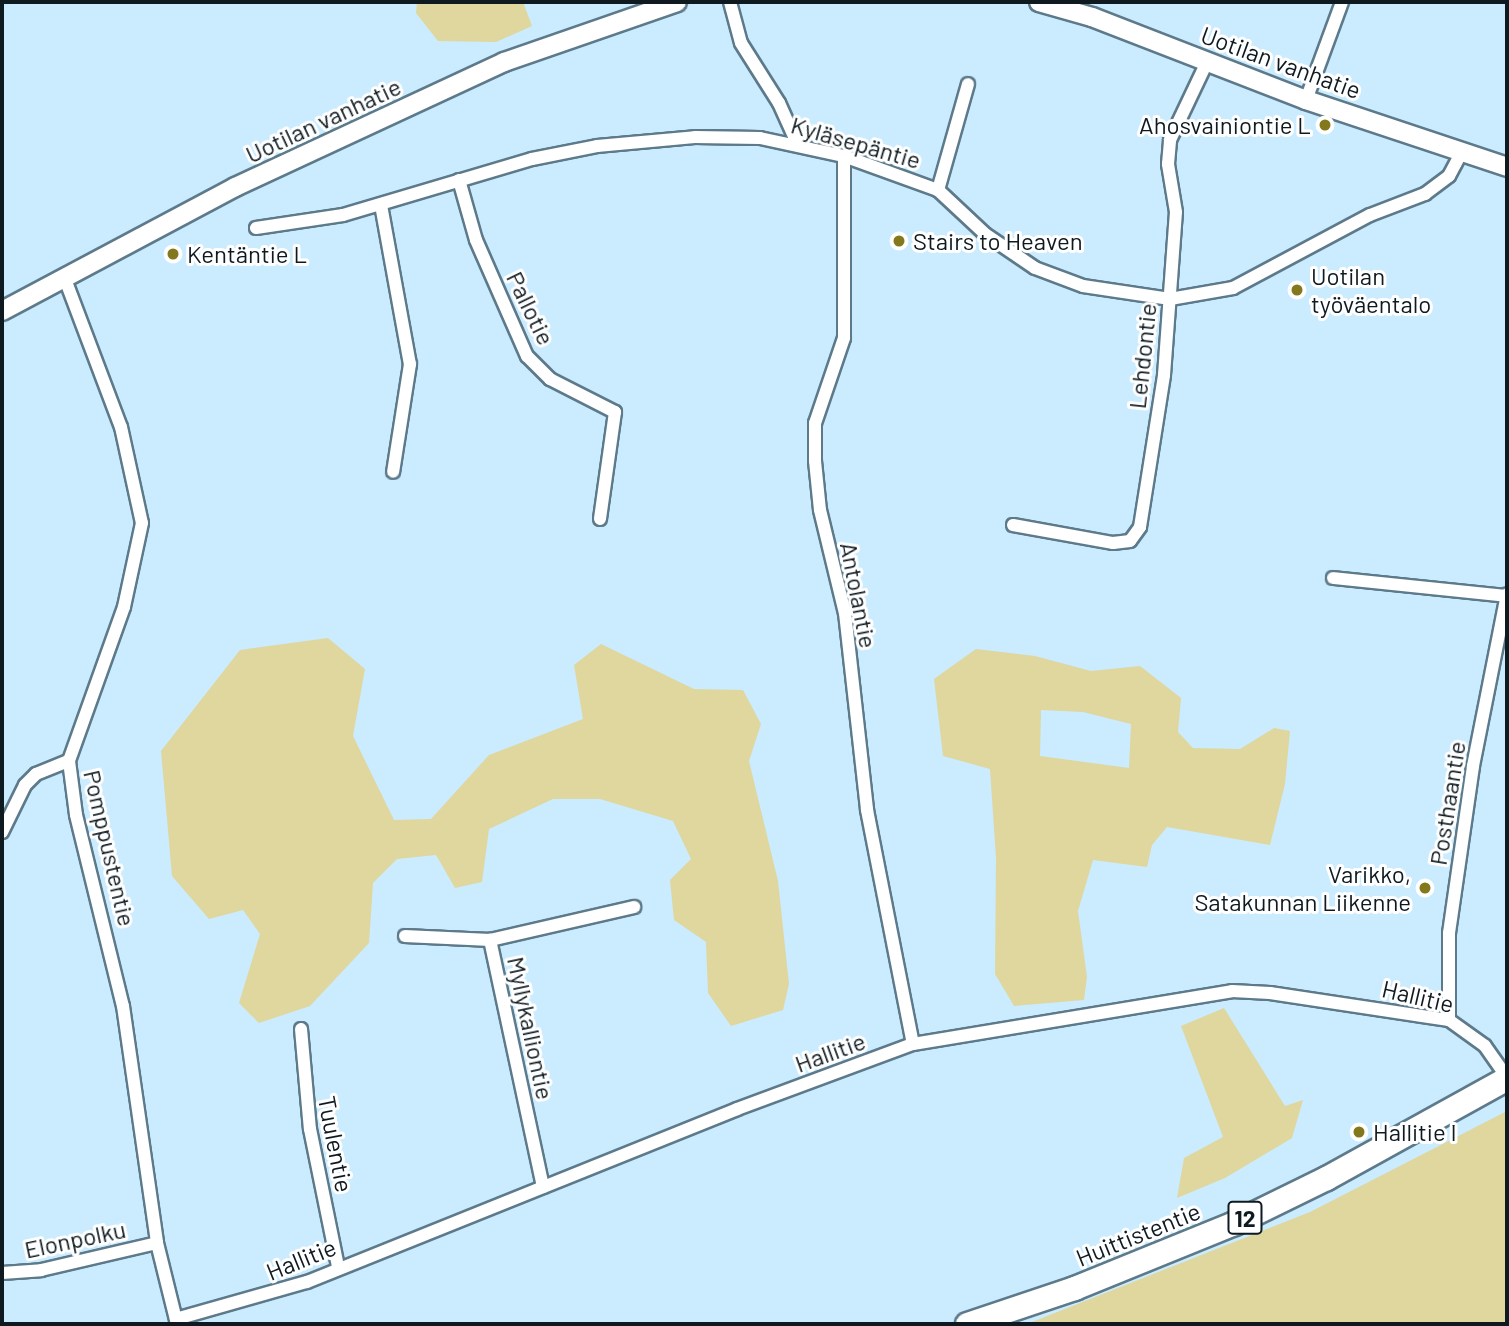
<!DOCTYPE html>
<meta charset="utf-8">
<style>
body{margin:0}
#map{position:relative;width:1509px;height:1326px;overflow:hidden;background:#cbebfe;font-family:Barlow,sans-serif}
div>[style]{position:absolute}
.green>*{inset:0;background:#dfd79d}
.roads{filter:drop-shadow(2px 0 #5d7a8b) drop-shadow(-2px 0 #5d7a8b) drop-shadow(0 2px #5d7a8b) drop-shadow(0 -2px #5d7a8b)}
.street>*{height:12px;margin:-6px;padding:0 6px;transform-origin:6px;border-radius:6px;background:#fff}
.secondary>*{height:18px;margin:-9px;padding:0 9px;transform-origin:9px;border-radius:9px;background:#fff}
.highway>*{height:23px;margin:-11.5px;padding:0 11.5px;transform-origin:11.5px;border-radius:11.5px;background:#fff}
.dots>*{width:19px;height:19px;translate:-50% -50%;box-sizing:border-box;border:4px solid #fff;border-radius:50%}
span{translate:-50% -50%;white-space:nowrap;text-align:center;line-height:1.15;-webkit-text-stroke:6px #fff;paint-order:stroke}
.shield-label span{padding:2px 5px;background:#fff;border:2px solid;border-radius:5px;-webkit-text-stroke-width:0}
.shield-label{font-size:23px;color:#0e1a20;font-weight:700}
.street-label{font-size:24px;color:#0e1a20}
.poi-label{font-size:24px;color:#0e1a20}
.right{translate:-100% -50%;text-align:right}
.left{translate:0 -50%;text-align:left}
.frame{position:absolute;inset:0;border:4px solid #0e1a20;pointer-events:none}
</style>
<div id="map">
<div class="green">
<i style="clip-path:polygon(417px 2px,523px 2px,532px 26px,496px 42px,438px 41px,416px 13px)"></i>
<i style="clip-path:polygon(328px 638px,365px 669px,353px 736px,394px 820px,431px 819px,489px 755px,583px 719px,574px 665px,601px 644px,694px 689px,743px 690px,761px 724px,749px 761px,778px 881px,789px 984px,783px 1010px,731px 1026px,708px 993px,706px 942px,674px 920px,670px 880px,691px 859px,673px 821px,600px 799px,553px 799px,489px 829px,482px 882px,455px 888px,436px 855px,397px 859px,373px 883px,369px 943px,310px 1006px,259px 1023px,239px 1003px,260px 934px,243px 910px,209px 919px,172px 876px,161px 751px,240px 650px)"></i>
<i style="clip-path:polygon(evenodd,976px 649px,1035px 656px,1091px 671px,1140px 666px,1181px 698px,1178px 732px,1193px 748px,1240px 749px,1274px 728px,1290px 731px,1285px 784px,1270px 845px,1167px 827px,1152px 845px,1147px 867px,1093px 860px,1078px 911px,1087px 977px,1084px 1000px,1014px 1006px,995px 974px,996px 858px,990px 769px,943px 756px,934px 679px,976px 649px,1041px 710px,1083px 712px,1131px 724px,1129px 768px,1040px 756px,1041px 710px)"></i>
<i style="clip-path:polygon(1224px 1008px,1285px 1106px,1303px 1100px,1292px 1138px,1225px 1178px,1177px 1198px,1184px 1158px,1223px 1137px,1181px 1026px)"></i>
<i style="clip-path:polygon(1507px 1111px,1507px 1324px,1027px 1324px,1310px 1212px)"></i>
</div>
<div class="roads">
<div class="street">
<i style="left:730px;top:2px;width:42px;rotate:75deg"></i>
<i style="left:741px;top:43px;width:71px;rotate:57.7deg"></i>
<i style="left:779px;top:103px;width:44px;rotate:65.8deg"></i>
<i style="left:1306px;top:100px;width:104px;rotate:-69.8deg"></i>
<i style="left:844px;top:156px;width:182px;rotate:90deg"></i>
<i style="left:844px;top:338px;width:90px;rotate:108.8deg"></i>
<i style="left:815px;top:423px;width:38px;rotate:90deg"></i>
<i style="left:815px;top:461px;width:49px;rotate:84.2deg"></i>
<i style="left:820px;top:510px;width:106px;rotate:76.4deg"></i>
<i style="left:845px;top:613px;width:198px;rotate:83.6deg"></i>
<i style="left:867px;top:810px;width:238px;rotate:78.9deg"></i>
<i style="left:459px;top:180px;width:62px;rotate:74.2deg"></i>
<i style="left:476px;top:240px;width:127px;rotate:66.3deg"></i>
<i style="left:527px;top:356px;width:33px;rotate:45deg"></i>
<i style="left:550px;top:379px;width:73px;rotate:26.9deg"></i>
<i style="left:615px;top:412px;width:108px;rotate:98deg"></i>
<i style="left:938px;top:190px;width:110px;rotate:-74.2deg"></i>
<i style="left:381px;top:205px;width:162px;rotate:79.7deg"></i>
<i style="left:410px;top:364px;width:109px;rotate:98.9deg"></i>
<i style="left:256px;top:228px;width:88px;rotate:-8.5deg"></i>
<i style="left:343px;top:215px;width:197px;rotate:-16.5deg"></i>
<i style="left:532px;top:159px;width:66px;rotate:-11.3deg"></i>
<i style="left:597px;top:146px;width:98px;rotate:-5.2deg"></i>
<i style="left:695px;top:137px;width:65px;rotate:0.9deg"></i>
<i style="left:760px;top:138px;width:86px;rotate:12.1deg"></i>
<i style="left:844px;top:156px;width:100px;rotate:19.9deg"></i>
<i style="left:938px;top:190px;width:64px;rotate:43.1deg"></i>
<i style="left:985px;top:234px;width:60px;rotate:34.2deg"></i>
<i style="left:1035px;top:268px;width:51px;rotate:20.6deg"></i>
<i style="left:1083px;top:286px;width:88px;rotate:8.5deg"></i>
<i style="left:1170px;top:299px;width:64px;rotate:-9.9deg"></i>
<i style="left:1233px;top:288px;width:155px;rotate:-28.1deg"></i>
<i style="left:1370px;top:215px;width:59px;rotate:-20.9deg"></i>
<i style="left:1425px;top:194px;width:30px;rotate:-37deg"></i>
<i style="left:1449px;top:176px;width:27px;rotate:-62deg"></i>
<i style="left:65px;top:279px;width:158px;rotate:69.3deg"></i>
<i style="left:121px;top:427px;width:98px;rotate:77.7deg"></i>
<i style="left:142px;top:523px;width:86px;rotate:102.1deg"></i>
<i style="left:124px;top:607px;width:164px;rotate:109.7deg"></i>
<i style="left:69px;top:761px;width:54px;rotate:82.6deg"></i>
<i style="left:76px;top:815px;width:197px;rotate:76.2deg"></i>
<i style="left:123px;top:1006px;width:239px;rotate:81.8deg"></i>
<i style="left:157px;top:1243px;width:83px;rotate:76.1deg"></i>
<i style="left:1013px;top:525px;width:102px;rotate:10.2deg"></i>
<i style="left:1113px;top:543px;width:17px;rotate:-7deg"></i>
<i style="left:1130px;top:541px;width:17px;rotate:-54deg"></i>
<i style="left:1140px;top:527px;width:154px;rotate:-81deg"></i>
<i style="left:1164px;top:375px;width:163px;rotate:-85.8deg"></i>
<i style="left:1176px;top:212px;width:49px;rotate:-99.5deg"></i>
<i style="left:1168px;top:164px;width:24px;rotate:-85deg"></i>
<i style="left:1170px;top:140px;width:86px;rotate:-64.6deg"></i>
<i style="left:1333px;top:578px;width:175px;rotate:5.9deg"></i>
<i style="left:2px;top:832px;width:52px;rotate:-63.9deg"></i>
<i style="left:25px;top:785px;width:16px;rotate:-45deg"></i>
<i style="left:36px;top:774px;width:35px;rotate:-22deg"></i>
<i style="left:405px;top:936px;width:85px;rotate:2.7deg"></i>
<i style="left:1449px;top:1020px;width:87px;rotate:-90deg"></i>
<i style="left:1449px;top:933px;width:169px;rotate:-81.8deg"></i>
<i style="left:1473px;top:766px;width:175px;rotate:-78.8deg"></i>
<i style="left:301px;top:1029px;width:100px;rotate:84.9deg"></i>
<i style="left:310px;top:1129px;width:141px;rotate:78.5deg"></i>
<i style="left:543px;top:1187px;width:253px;rotate:-102.1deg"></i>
<i style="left:490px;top:940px;width:148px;rotate:-12.9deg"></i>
<i style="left:2px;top:1273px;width:39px;rotate:-4deg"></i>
<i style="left:41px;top:1270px;width:119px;rotate:-13.1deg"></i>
<i style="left:176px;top:1319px;width:136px;rotate:-15.8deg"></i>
<i style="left:307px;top:1282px;width:463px;rotate:-21.9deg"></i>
<i style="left:737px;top:1109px;width:188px;rotate:-20.3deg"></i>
<i style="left:913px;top:1044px;width:323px;rotate:-9.4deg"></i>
<i style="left:1232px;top:991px;width:38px;rotate:3deg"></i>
<i style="left:1270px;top:993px;width:181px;rotate:8.6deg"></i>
<i style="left:1449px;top:1020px;width:44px;rotate:35.8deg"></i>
<i style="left:1485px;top:1046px;width:38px;rotate:55deg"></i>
</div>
<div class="secondary">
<i style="left:1039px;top:2px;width:55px;rotate:15.8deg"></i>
<i style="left:1092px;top:17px;width:230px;rotate:21.2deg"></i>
<i style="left:1306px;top:100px;width:212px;rotate:18.4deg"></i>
<i style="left:2px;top:311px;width:264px;rotate:-28deg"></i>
<i style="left:235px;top:187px;width:297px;rotate:-24.9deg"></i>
<i style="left:504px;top:62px;width:183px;rotate:-19.1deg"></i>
</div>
<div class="highway">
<i style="left:967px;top:1324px;width:113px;rotate:-18.6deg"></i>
<i style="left:1074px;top:1288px;width:173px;rotate:-22.1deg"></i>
<i style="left:1234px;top:1223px;width:102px;rotate:-26.1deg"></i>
<i style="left:1326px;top:1178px;width:207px;rotate:-28.9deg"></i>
</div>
</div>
<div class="dots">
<i style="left:1325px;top:125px;background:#84781c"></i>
<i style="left:899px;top:241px;background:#84781c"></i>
<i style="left:173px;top:254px;background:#84781c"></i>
<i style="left:1297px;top:290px;background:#84781c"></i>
<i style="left:1425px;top:888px;background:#84781c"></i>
<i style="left:1359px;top:1132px;background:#84781c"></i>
</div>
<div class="shield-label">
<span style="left:1245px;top:1218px">12</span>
</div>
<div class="street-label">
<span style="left:1281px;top:62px;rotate:20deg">Uotilan vanhatie</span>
<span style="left:323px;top:120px;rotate:-25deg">Uotilan vanhatie</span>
<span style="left:856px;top:142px;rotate:16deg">Kyläsepäntie</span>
<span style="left:531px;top:308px;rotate:64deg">Pallotie</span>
<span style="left:1142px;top:356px;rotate:-84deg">Lehdontie</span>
<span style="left:859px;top:595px;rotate:79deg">Antolantie</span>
<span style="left:1447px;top:803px;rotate:-81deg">Posthaantie</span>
<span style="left:110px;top:848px;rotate:77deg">Pomppustentie</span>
<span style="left:1418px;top:996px;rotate:13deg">Hallitie</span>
<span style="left:531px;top:1028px;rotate:78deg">Myllykalliontie</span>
<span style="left:830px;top:1052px;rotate:-20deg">Hallitie</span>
<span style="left:336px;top:1144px;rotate:79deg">Tuulentie</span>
<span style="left:1138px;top:1234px;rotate:-22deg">Huittistentie</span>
<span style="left:75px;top:1239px;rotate:-12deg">Elonpolku</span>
<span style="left:301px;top:1259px;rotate:-22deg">Hallitie</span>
</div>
<div class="poi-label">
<span class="right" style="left:1311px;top:125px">Ahosvainiontie L</span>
<span class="left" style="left:913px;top:241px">Stairs to Heaven</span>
<span class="left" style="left:187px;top:254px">Kentäntie L</span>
<span class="left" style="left:1311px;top:290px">Uotilan<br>työväentalo</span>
<span class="right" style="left:1411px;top:888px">Varikko,<br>Satakunnan Liikenne</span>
<span class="left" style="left:1373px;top:1132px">Hallitie I</span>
</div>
<div class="frame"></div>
</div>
